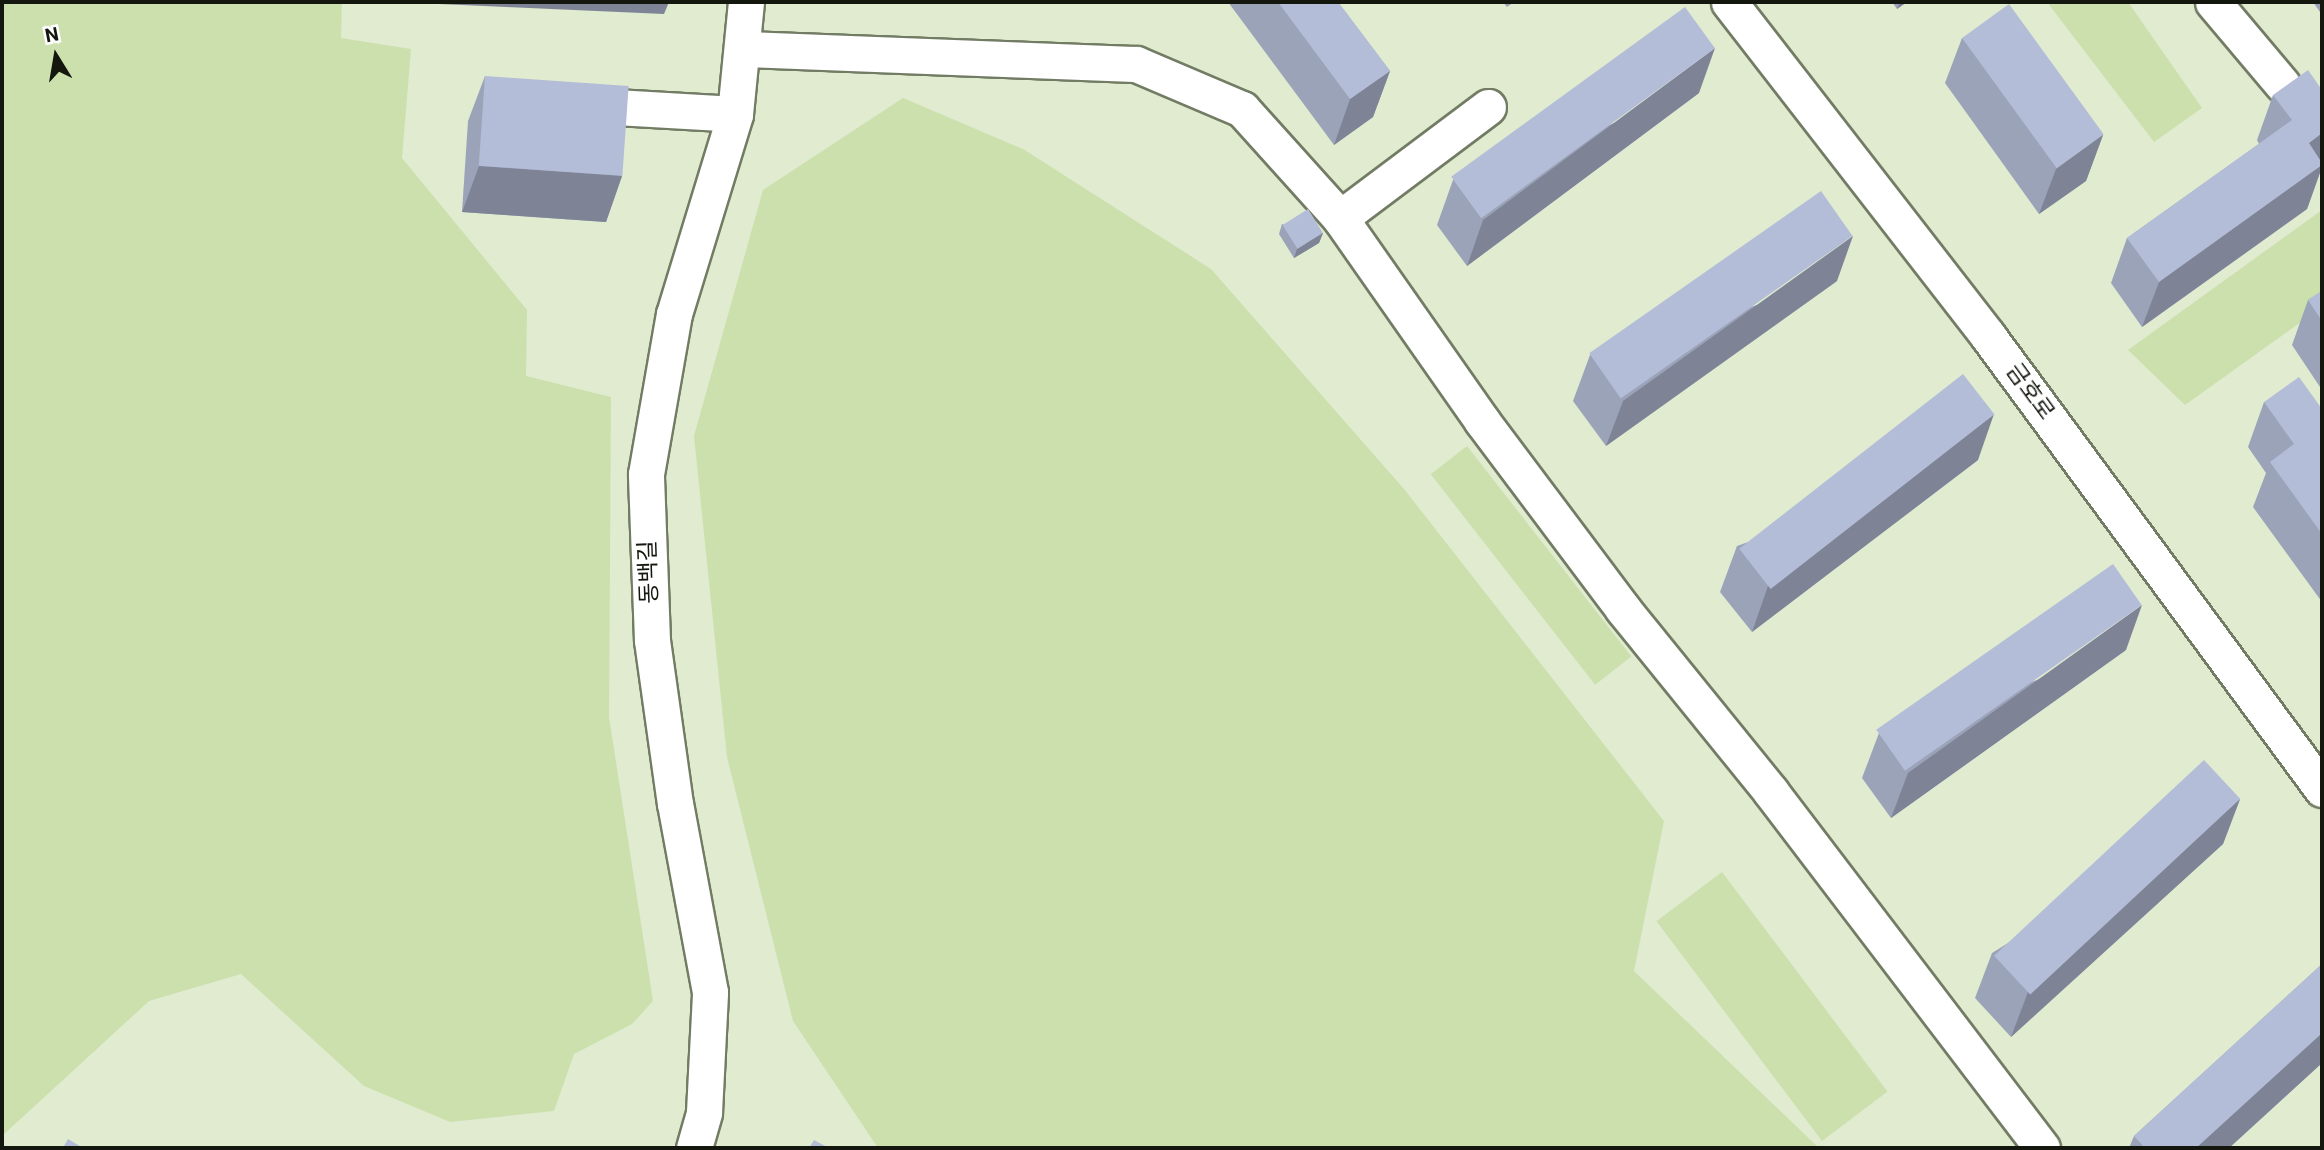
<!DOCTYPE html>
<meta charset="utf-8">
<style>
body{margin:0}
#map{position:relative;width:2324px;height:1150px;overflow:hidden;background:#e0ebd0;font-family:Roboto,"Noto Sans KR",sans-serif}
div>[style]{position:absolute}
.green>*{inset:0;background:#cce0ad;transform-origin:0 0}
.roads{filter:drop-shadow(2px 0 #727c64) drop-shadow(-2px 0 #727c64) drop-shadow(0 2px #727c64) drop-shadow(0 -2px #727c64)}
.minor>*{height:35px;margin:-17.5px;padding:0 17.5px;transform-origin:17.5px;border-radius:17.5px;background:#fff}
.wall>*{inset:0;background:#9ba3b9}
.shaded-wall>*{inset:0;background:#7e8496}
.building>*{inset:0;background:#b4bdd7;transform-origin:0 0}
span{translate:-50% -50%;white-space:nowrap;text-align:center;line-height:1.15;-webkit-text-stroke:7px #fff;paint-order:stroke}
.street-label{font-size:23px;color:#13170d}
.frame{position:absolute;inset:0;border:4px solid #13170d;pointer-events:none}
.north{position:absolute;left:21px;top:21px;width:70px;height:70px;-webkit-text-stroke:5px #fff;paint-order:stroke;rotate:349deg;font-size:19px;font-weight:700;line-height:28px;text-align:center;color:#13170d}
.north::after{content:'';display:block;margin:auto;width:24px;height:32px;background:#13170d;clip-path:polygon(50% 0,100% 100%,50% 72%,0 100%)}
</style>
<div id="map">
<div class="green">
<i style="clip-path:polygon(2px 2px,342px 2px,341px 38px,411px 49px,402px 158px,527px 310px,526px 376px,611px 397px,609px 717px,653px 1001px,632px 1024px,574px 1054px,554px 1111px,450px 1122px,364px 1086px,241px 974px,149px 1001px,2px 1136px)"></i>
<i style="clip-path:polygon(2047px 2px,2128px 2px,2202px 108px,2154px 142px)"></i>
<i style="clip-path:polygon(903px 98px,1023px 149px,1211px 269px,1404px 489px,1664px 821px,1634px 971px,1819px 1148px,878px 1148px,793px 1021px,727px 757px,694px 436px,763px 190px)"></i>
<i style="clip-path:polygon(2322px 210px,2322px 307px,2185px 405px,2128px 350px)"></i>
<i style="left:1467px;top:446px;width:267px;height:46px;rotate:52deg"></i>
<i style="left:1722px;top:872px;width:275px;height:82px;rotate:53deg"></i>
</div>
<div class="roads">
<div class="minor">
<i style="left:1729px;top:2px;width:423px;rotate:52.2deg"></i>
<i style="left:1988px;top:336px;width:563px;rotate:53.6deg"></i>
<i style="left:2213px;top:2px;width:107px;rotate:49.9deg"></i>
<i style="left:744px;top:49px;width:392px;rotate:2.2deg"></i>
<i style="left:1136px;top:64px;width:115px;rotate:23deg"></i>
<i style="left:1242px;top:109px;width:147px;rotate:48deg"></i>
<i style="left:1340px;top:218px;width:185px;rotate:-36.9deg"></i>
<i style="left:598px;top:106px;width:137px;rotate:3.3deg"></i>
<i style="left:1340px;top:218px;width:248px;rotate:55deg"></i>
<i style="left:1482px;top:421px;width:235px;rotate:53.1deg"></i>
<i style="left:1623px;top:609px;width:235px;rotate:51deg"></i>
<i style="left:1771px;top:792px;width:447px;rotate:52.7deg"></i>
<i style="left:694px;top:1148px;width:37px;rotate:-74deg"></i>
<i style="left:704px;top:1112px;width:120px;rotate:-87.1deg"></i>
<i style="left:710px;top:992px;width:191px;rotate:-100.5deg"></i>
<i style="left:675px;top:804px;width:166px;rotate:-98deg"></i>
<i style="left:652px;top:640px;width:166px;rotate:-92.1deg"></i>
<i style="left:646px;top:474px;width:162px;rotate:-80.1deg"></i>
<i style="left:674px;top:314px;width:209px;rotate:-73deg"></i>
<i style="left:735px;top:114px;width:113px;rotate:-84.4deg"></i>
</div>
</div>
<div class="wall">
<i style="clip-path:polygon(1228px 2px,1338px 2px,1390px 71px,1373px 117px,1334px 145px)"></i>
<i style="clip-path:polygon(1503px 2px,1514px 2px,1507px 7px)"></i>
<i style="clip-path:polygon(1892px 2px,1907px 2px,1897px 9px)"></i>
<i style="clip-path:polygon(2313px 2px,2322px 2px,2322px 15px)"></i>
<i style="clip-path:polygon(1962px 38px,2103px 135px,2086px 181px,2039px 214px,1945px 83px)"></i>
<i style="clip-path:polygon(485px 76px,622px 176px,606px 222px,462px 212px,468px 121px)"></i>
<i style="clip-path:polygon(2322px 90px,2322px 167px,2307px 209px,2142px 327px,2111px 283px,2127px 238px,2259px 144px,2257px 140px,2273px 95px)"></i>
<i style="clip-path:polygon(1699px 93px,1467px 266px,1437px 225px,1453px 180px)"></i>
<i style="clip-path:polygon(1282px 224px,1323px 233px,1319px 243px,1294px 258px,1279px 234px)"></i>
<i style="clip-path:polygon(1837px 281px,1606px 446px,1573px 401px,1590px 355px)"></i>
<i style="clip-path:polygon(2322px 291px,2322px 390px,2292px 345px,2308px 300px)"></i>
<i style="clip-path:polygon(2264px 402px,2322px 409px,2322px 602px,2253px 507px,2266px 473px,2248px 447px)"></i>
<i style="clip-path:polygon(1978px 460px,1752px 632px,1720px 592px,1737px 546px)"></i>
<i style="clip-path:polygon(2126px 650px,1891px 818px,1862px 778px,1879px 733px)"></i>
<i style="clip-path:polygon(2240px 799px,2223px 844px,2011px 1037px,1975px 998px,1992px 953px)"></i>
<i style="clip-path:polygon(2322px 964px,2322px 1063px,2229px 1148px,2129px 1148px,2134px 1136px)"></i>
</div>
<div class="shaded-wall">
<i style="clip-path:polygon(440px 2px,669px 2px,664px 14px,439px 4px)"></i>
<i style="clip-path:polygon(1900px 2px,1907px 2px,1897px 9px)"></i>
<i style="clip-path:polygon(1715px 48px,1699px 93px,1467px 266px,1483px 220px)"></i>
<i style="clip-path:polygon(1390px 71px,1373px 117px,1334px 145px,1350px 99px)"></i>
<i style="clip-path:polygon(2322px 133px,2322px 167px,2307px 209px,2142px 327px,2159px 282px,2309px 143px)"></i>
<i style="clip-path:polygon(2103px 135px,2086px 181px,2039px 214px,2056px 169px)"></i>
<i style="clip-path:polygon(479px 166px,622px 176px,606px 222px,462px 212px)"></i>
<i style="clip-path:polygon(1323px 233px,1319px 243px,1294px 258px,1297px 249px)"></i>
<i style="clip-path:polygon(1853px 236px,1837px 281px,1606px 446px,1623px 401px)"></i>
<i style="clip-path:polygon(1994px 414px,1978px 460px,1752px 632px,1768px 586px)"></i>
<i style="clip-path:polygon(2142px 605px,2126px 650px,1891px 818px,1908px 773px)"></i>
<i style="clip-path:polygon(2240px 799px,2223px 844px,2011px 1037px,2028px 992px)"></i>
<i style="clip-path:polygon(2322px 1033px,2322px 1063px,2229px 1148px,2196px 1148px)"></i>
</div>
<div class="building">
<i style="clip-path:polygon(1278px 2px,1338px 2px,1390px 71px,1350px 99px)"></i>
<i style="left:2009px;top:4px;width:161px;height:58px;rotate:54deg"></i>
<i style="left:1685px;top:7px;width:51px;height:289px;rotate:54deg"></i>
<i style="clip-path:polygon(2308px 70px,2322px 90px,2322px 133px,2309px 143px,2322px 163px,2322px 165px,2159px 282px,2127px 238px,2292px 120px,2273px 95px)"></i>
<i style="left:485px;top:76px;width:144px;height:90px;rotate:4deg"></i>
<i style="left:1821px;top:191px;width:55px;height:283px;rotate:55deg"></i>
<i style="left:1308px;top:209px;width:28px;height:30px;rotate:58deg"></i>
<i style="clip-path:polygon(2322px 291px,2322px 321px,2308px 300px)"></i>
<i style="left:1963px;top:374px;width:51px;height:284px;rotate:52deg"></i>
<i style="clip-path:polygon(2299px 377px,2322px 409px,2322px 534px,2270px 462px,2294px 444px,2264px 402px)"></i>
<i style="left:2113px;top:564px;width:50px;height:289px;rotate:55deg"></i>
<i style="left:2204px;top:760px;width:53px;height:287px;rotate:47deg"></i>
<i style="clip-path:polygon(2322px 964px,2322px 1033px,2196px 1148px,2145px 1148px,2134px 1136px)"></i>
<i style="clip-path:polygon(68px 1139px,83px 1148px,63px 1148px)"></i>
<i style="clip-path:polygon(814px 1140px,829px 1148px,809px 1148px)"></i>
</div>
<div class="street-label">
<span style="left:2030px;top:392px;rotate:54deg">금호로</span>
<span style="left:649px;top:572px;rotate:-92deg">동백길</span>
</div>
<div class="frame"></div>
<div class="north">N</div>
</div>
